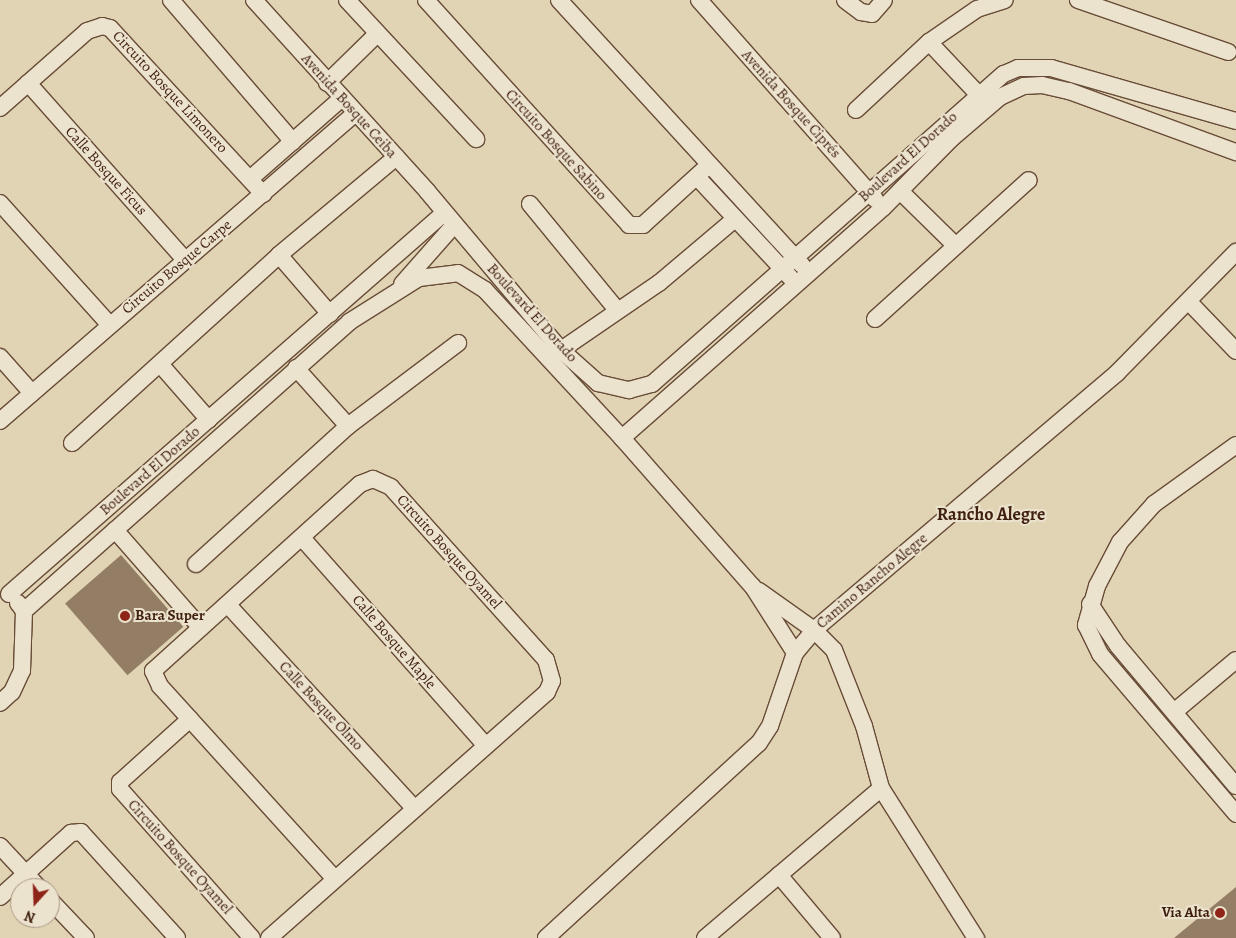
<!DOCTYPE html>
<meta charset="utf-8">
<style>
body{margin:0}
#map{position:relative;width:1236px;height:938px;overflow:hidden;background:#e1d4b4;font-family:Alegreya,serif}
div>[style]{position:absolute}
.building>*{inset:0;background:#937d64;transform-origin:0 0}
.roads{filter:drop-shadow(1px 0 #684c37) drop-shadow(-1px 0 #684c37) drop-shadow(0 1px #684c37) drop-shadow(0 -1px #684c37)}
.minor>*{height:16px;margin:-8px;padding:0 8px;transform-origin:8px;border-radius:8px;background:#ece3ce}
.dots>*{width:14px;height:14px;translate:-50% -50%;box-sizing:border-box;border:2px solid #ece3ce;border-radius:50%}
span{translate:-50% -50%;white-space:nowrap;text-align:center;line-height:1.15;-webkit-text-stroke:4px #ece3ce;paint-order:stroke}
.street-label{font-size:15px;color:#3f1f0d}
.poi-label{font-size:15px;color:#3f1f0d;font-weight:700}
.left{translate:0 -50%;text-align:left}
.right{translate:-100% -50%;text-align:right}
.quarter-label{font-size:18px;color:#3f1f0d;font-weight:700}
.north{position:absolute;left:10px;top:878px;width:50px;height:50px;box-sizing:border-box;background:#ece3ce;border:1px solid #a79581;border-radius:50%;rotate:200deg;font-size:14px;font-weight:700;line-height:20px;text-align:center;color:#3f1f0d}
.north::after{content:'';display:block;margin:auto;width:18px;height:22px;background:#8f2418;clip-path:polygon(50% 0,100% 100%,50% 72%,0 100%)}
</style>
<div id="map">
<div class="building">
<i style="left:121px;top:555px;width:95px;height:74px;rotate:49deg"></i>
<i style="clip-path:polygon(1236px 887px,1236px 938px,1174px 938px)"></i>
</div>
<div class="roads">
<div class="minor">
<i style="left:171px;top:0;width:187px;rotate:49.3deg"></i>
<i style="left:254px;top:0;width:258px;rotate:47.8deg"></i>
<i style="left:427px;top:191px;width:208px;rotate:49.9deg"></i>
<i style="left:561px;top:350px;width:50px;rotate:41.7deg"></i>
<i style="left:598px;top:383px;width:32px;rotate:13deg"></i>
<i style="left:629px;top:390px;width:24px;rotate:-15deg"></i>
<i style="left:652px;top:384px;width:469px;rotate:-41.4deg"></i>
<i style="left:1004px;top:74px;width:15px;rotate:-23deg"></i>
<i style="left:1018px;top:68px;width:33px"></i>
<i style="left:1051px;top:68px;width:192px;rotate:16deg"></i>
<i style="left:347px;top:0;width:190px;rotate:47.1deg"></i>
<i style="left:426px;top:0;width:303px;rotate:47.9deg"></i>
<i style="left:629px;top:225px;width:14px"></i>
<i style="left:643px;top:225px;width:89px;rotate:-42.3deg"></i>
<i style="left:559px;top:0;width:360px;rotate:47.5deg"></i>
<i style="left:699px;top:0;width:266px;rotate:48.5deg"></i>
<i style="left:845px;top:0;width:20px;rotate:37deg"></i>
<i style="left:861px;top:12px;width:11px;rotate:10deg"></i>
<i style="left:872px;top:14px;width:18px;rotate:-49deg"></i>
<i style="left:1078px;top:0;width:159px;rotate:19.1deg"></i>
<i style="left:929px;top:42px;width:71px;rotate:46.7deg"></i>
<i style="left:28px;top:83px;width:237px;rotate:48.4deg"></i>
<i style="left:327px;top:83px;width:70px;rotate:-44.4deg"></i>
<i style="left:0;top:108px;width:116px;rotate:-41.5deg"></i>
<i style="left:87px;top:31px;width:16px;rotate:-18deg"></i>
<i style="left:102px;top:26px;width:8px;rotate:14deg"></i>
<i style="left:110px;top:28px;width:226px;rotate:47.3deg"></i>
<i style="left:856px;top:110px;width:100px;rotate:-43deg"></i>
<i style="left:929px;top:42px;width:58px;rotate:-34.5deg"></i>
<i style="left:977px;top:9px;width:29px;rotate:-18deg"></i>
<i style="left:697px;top:177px;width:138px;rotate:47.1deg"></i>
<i style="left:251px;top:178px;width:120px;rotate:-41.3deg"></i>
<i style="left:900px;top:191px;width:78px;rotate:44.5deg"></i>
<i style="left:0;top:203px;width:163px;rotate:48deg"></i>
<i style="left:530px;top:204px;width:137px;rotate:50.6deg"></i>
<i style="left:279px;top:255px;width:78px;rotate:49.2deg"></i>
<i style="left:402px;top:284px;width:79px;rotate:-48.6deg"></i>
<i style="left:1189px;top:302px;width:68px;rotate:46.2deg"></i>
<i style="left:875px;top:319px;width:207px;rotate:-42.1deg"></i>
<i style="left:561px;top:350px;width:119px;rotate:-34.4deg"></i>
<i style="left:659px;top:283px;width:99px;rotate:-40.1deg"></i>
<i style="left:0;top:357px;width:48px;rotate:48.4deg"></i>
<i style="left:160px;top:364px;width:74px;rotate:48.8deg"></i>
<i style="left:296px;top:368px;width:78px;rotate:48.1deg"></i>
<i style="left:0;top:421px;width:470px;rotate:-40.9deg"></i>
<i style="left:622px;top:438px;width:348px;rotate:-41.4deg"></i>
<i style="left:883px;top:208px;width:97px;rotate:-45.4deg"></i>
<i style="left:951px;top:139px;width:65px;rotate:-40.6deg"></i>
<i style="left:1000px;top:97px;width:26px;rotate:-25deg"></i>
<i style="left:1024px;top:86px;width:18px;rotate:-3deg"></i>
<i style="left:1042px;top:85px;width:28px;rotate:13deg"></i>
<i style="left:1069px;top:91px;width:178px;rotate:20.1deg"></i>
<i style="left:72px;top:443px;width:280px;rotate:-42.2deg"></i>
<i style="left:279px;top:255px;width:153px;rotate:-39.9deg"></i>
<i style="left:1236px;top:445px;width:101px;rotate:144.3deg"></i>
<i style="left:1154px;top:504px;width:51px;rotate:131.8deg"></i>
<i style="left:1120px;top:542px;width:50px;rotate:117.6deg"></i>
<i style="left:1097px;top:586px;width:41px;rotate:105.8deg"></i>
<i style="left:1086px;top:625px;width:32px;rotate:64deg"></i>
<i style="left:1100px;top:654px;width:210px;rotate:49.6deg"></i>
<i style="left:115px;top:530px;width:130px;rotate:48.7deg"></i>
<i style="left:303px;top:539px;width:275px;rotate:48.5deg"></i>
<i style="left:196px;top:564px;width:205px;rotate:-42.2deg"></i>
<i style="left:348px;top:426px;width:138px;rotate:-37deg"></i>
<i style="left:759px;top:591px;width:67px;rotate:35.3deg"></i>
<i style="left:814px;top:630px;width:28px;rotate:45deg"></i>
<i style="left:834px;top:650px;width:82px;rotate:68.5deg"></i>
<i style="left:864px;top:726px;width:64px;rotate:74.7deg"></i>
<i style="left:881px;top:788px;width:178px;rotate:57.7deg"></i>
<i style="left:9px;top:594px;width:578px;rotate:-41.21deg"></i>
<i style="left:1090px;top:604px;width:50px;rotate:56.3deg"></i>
<i style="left:1118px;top:646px;width:183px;rotate:49.9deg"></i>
<i style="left:228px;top:605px;width:275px;rotate:47.5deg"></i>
<i style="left:24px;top:611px;width:435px;rotate:-41.6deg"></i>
<i style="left:349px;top:322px;width:83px;rotate:-32.2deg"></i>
<i style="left:419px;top:278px;width:39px;rotate:-7deg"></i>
<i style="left:458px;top:273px;width:32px;rotate:32deg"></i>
<i style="left:485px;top:290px;width:202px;rotate:47.2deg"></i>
<i style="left:622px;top:438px;width:198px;rotate:48.7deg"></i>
<i style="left:753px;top:587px;width:78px;rotate:57.5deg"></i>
<i style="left:0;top:703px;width:16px;rotate:-43deg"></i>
<i style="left:12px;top:692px;width:23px;rotate:-65deg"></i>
<i style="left:22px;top:671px;width:60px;rotate:-88.1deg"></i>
<i style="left:24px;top:611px;width:10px;rotate:-127deg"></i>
<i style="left:1174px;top:712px;width:81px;rotate:-40deg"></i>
<i style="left:190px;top:719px;width:94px;rotate:138deg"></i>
<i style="left:120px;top:782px;width:7px;rotate:90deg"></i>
<i style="left:120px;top:789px;width:199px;rotate:48.5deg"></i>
<i style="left:0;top:846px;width:57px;rotate:47.1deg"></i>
<i style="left:779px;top:875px;width:82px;rotate:49.9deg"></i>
<i style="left:0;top:897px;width:96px;rotate:-42deg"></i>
<i style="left:71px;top:833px;width:10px;rotate:-6deg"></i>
<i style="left:81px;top:832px;width:143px;rotate:47.8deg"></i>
<i style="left:50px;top:900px;width:52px;rotate:46.5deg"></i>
<i style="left:269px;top:938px;width:371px;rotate:-41.5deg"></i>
<i style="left:547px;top:692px;width:12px;rotate:-66deg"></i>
<i style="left:552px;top:681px;width:22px;rotate:-106deg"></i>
<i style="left:546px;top:660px;width:232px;rotate:-131.9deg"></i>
<i style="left:391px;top:487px;width:20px;rotate:-156deg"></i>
<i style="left:373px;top:479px;width:14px;rotate:159deg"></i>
<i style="left:360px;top:484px;width:279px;rotate:137.9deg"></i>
<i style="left:153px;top:671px;width:17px;rotate:65deg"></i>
<i style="left:160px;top:686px;width:258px;rotate:47.8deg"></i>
<i style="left:546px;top:938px;width:289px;rotate:-42.5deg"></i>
<i style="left:759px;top:743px;width:20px;rotate:-57deg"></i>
<i style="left:770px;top:726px;width:77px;rotate:-71.1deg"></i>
<i style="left:795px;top:653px;width:30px;rotate:-50deg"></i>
<i style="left:814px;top:630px;width:397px;rotate:-40.3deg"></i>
<i style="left:1117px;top:373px;width:170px;rotate:-45.5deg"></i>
<i style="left:705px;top:938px;width:231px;rotate:-40.4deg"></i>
</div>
</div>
<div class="dots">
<i style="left:125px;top:616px;background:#8f2418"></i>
<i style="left:1220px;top:913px;background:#8f2418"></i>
</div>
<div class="street-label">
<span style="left:170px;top:92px;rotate:47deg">Circuito Bosque Limonero</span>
<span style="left:791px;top:104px;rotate:48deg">Avenida Bosque Ciprés</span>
<span style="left:349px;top:106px;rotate:48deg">Avenida Bosque Ceiba</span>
<span style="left:556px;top:145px;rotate:48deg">Circuito Bosque Sabino</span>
<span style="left:908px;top:157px;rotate:-42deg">Boulevard El Dorado</span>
<span style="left:106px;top:171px;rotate:48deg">Calle Bosque Ficus</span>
<span style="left:177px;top:267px;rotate:-40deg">Circuito Bosque Carpe</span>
<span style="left:532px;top:313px;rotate:48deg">Boulevard El Dorado</span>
<span style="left:150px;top:471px;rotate:-41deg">Boulevard El Dorado</span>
<span style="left:449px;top:552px;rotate:48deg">Circuito Bosque Oyamel</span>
<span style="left:872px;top:581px;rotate:-40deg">Camino Rancho Alegre</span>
<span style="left:394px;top:642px;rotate:49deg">Calle Bosque Maple</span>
<span style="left:321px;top:706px;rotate:47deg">Calle Bosque Olmo</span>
<span style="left:180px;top:857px;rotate:48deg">Circuito Bosque Oyamel</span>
</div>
<div class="poi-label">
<span class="left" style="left:135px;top:616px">Bara Super</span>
<span class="right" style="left:1210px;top:913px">Via Alta</span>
</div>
<div class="quarter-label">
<span style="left:991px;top:514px">Rancho Alegre</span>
</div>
<div class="north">N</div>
</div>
